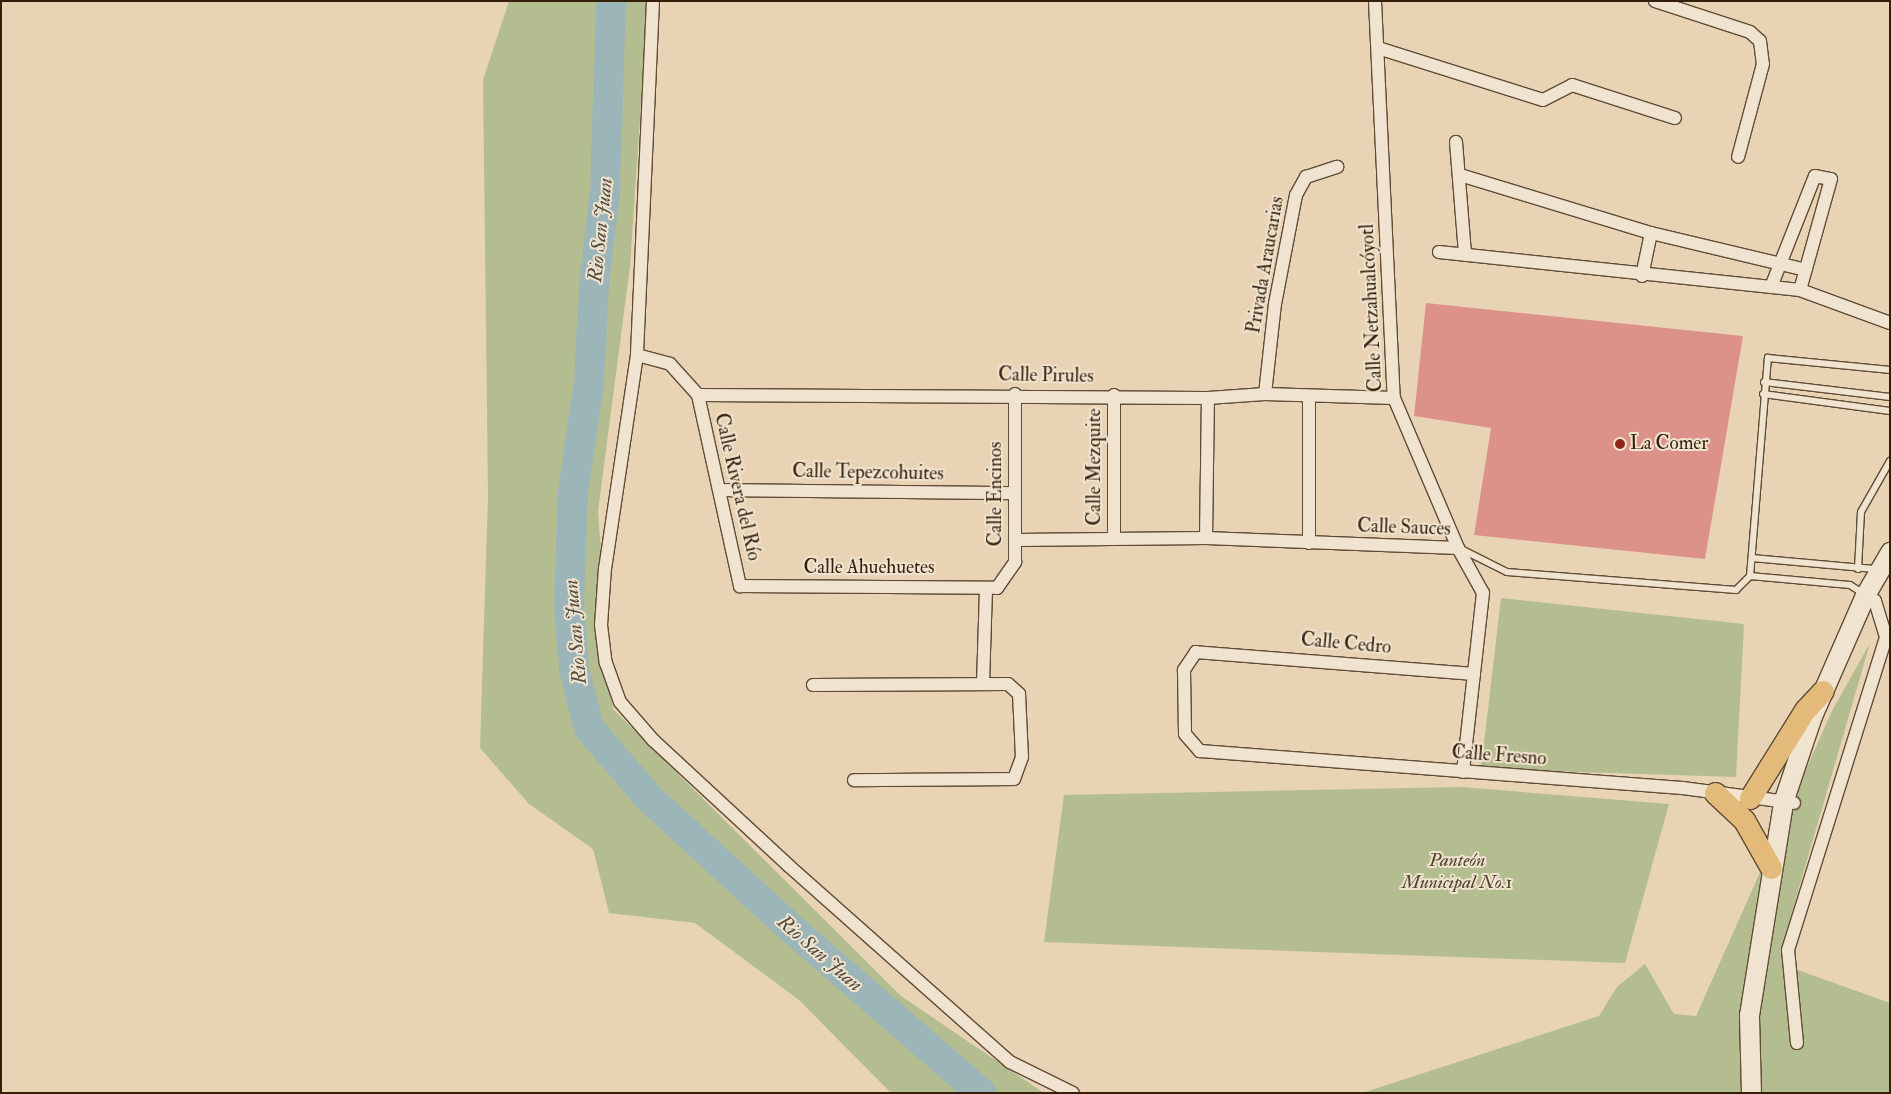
<!DOCTYPE html>
<meta charset="utf-8">
<style>
body{margin:0}
#map{position:relative;width:1891px;height:1094px;overflow:hidden;background:#e8d4b5;font-family:"IM FELL Double Pica",serif}
div>[style]{position:absolute}
.green>*{inset:0;background:#b3bd90}
.river>*{height:30px;margin:-15px;padding:0 15px;transform-origin:15px;border-radius:15px;background:#9cb5b9}
.building>*{inset:0;background:#dd9289}
.roads{filter:drop-shadow(1px 0 #604c35) drop-shadow(-1px 0 #604c35) drop-shadow(0 1px #604c35) drop-shadow(0 -1px #604c35)}
.service>*{height:6px;margin:-3px;padding:0 3px;transform-origin:3px;border-radius:3px;background:#f0e3cf}
.minor>*{height:12px;margin:-6px;padding:0 6px;transform-origin:6px;border-radius:6px;background:#f0e3cf}
.secondary>*{height:19px;margin:-9.5px;padding:0 9.5px;transform-origin:9.5px;border-radius:9.5px;background:#f0e3cf}
.primary>*{height:21px;margin:-10.5px;padding:0 10.5px;transform-origin:10.5px;border-radius:10.5px;background:#e4ba7a}
.dots>*{width:14px;height:14px;translate:-50% -50%;box-sizing:border-box;border:2px solid #f0e3cf;border-radius:50%}
span{translate:-50% -50%;white-space:nowrap;text-align:center;line-height:1.15;-webkit-text-stroke:4px #f0e3cf;paint-order:stroke}
.street-label{font-size:19px;color:#331f0a}
.poi-label{font-size:19px;color:#331f0a}
.left{translate:0 -50%;text-align:left}
.park-label{font-size:19px;color:#53462c;font-style:italic}
.water-label{font-size:20px;color:#524c3f;font-style:italic}
.frame{position:absolute;inset:0;border:2px solid #331f0a;pointer-events:none}
</style>
<div id="map">
<div class="green">
<i style="clip-path:polygon(509px 1px,648px 1px,630px 267px,598px 511px,613px 709px,901px 996px,1044px 1093px,891px 1093px,799px 1000px,695px 923px,609px 913px,593px 849px,529px 804px,480px 748px,488px 496px,483px 80px)"></i>
<i style="clip-path:polygon(1501px 598px,1744px 624px,1736px 777px,1481px 769px)"></i>
<i style="clip-path:polygon(1870px 643px,1781px 950px,1798px 970px,1890px 1003px,1890px 1093px,1362px 1093px,1599px 1016px,1617px 987px,1645px 964px,1674px 1014px,1696px 1016px,1832px 711px)"></i>
<i style="clip-path:polygon(1461px 787px,1669px 804px,1625px 963px,1044px 942px,1064px 795px)"></i>
</div>
<div class="river">
<i style="left:611px;top:1px;width:191px;rotate:91.8deg"></i>
<i style="left:605px;top:192px;width:93px;rotate:96.8deg"></i>
<i style="left:594px;top:284px;width:99px;rotate:92.9deg"></i>
<i style="left:589px;top:383px;width:109px;rotate:98.4deg"></i>
<i style="left:573px;top:491px;width:115px;rotate:92deg"></i>
<i style="left:569px;top:606px;width:63px;rotate:85.5deg"></i>
<i style="left:574px;top:669px;width:61px;rotate:75.7deg"></i>
<i style="left:589px;top:728px;width:92px;rotate:49.4deg"></i>
<i style="left:649px;top:798px;width:194px;rotate:42.5deg"></i>
<i style="left:792px;top:929px;width:250px;rotate:40.9deg"></i>
</div>
<div class="building">
<i style="clip-path:polygon(1426px 303px,1743px 336px,1705px 559px,1474px 535px,1491px 428px,1414px 416px)"></i>
</div>
<div class="roads">
<div class="service">
<i style="left:1764px;top:382px;width:127px;rotate:6.8deg"></i>
<i style="left:1763px;top:394px;width:128px;rotate:7.6deg"></i>
<i style="left:1461px;top:549px;width:51px;rotate:26.6deg"></i>
<i style="left:1507px;top:572px;width:230px;rotate:4.5deg"></i>
<i style="left:1736px;top:590px;width:20px;rotate:-45deg"></i>
<i style="left:1750px;top:576px;width:100px;rotate:5.1deg"></i>
<i style="left:1850px;top:585px;width:17px;rotate:33deg"></i>
<i style="left:1752px;top:558px;width:123px;rotate:5.1deg"></i>
<i style="left:1858px;top:569px;width:57px;rotate:-87deg"></i>
<i style="left:1861px;top:512px;width:59px;rotate:-60.4deg"></i>
<i style="left:1750px;top:576px;width:219px;rotate:-85.3deg"></i>
<i style="left:1768px;top:358px;width:123px;rotate:5.6deg"></i>
</div>
<div class="minor">
<i style="left:653px;top:1px;width:354px;rotate:92.6deg"></i>
<i style="left:637px;top:355px;width:34px;rotate:15deg"></i>
<i style="left:670px;top:364px;width:42px;rotate:47.9deg"></i>
<i style="left:1375px;top:1px;width:397px;rotate:87.3deg"></i>
<i style="left:1394px;top:398px;width:163px;rotate:66.9deg"></i>
<i style="left:1458px;top:548px;width:51px;rotate:60.9deg"></i>
<i style="left:1483px;top:593px;width:180px;rotate:96.4deg"></i>
<i style="left:1655px;top:1px;width:100px;rotate:18.1deg"></i>
<i style="left:1750px;top:32px;width:13px;rotate:42deg"></i>
<i style="left:1760px;top:41px;width:23px;rotate:83deg"></i>
<i style="left:1763px;top:64px;width:96px;rotate:105deg"></i>
<i style="left:1378px;top:48px;width:173px;rotate:17.5deg"></i>
<i style="left:1543px;top:100px;width:33px;rotate:-27deg"></i>
<i style="left:1572px;top:85px;width:108px;rotate:17.8deg"></i>
<i style="left:1456px;top:142px;width:113px;rotate:85.4deg"></i>
<i style="left:1460px;top:175px;width:200px;rotate:16.9deg"></i>
<i style="left:1651px;top:233px;width:159px;rotate:13.4deg"></i>
<i style="left:1439px;top:252px;width:363px;rotate:6deg"></i>
<i style="left:1800px;top:290px;width:96px;rotate:20.1deg"></i>
<i style="left:1642px;top:276px;width:44px;rotate:-78.2deg"></i>
<i style="left:1771px;top:287px;width:119px;rotate:-68.4deg"></i>
<i style="left:1815px;top:176px;width:16px;rotate:11deg"></i>
<i style="left:1831px;top:179px;width:115px;rotate:105.6deg"></i>
<i style="left:637px;top:355px;width:215px;rotate:98.5deg"></i>
<i style="left:605px;top:568px;width:57px;rotate:94deg"></i>
<i style="left:601px;top:625px;width:38px;rotate:83deg"></i>
<i style="left:606px;top:663px;width:41px;rotate:70.3deg"></i>
<i style="left:620px;top:702px;width:50px;rotate:49deg"></i>
<i style="left:653px;top:740px;width:185px;rotate:42.8deg"></i>
<i style="left:789px;top:866px;width:295px;rotate:41.6deg"></i>
<i style="left:1010px;top:1062px;width:70px;rotate:26.2deg"></i>
<i style="left:1265px;top:394px;width:91px;rotate:-83.7deg"></i>
<i style="left:1275px;top:304px;width:111px;rotate:-79.1deg"></i>
<i style="left:1296px;top:195px;width:21px;rotate:-61deg"></i>
<i style="left:1306px;top:177px;width:33px;rotate:-18deg"></i>
<i style="left:698px;top:395px;width:510px;rotate:0.34deg"></i>
<i style="left:1208px;top:398px;width:57px;rotate:-4deg"></i>
<i style="left:1265px;top:394px;width:129px;rotate:1.8deg"></i>
<i style="left:698px;top:395px;width:196px;rotate:77.6deg"></i>
<i style="left:740px;top:586px;width:257px;rotate:0.4deg"></i>
<i style="left:997px;top:588px;width:32px;rotate:-55deg"></i>
<i style="left:1015px;top:562px;width:168px;rotate:-90deg"></i>
<i style="left:721px;top:490px;width:293px;rotate:0.6deg"></i>
<i style="left:1114px;top:538px;width:143px;rotate:-90deg"></i>
<i style="left:1206px;top:538px;width:140px;rotate:-89.2deg"></i>
<i style="left:1017px;top:540px;width:189px;rotate:-0.6deg"></i>
<i style="left:1206px;top:538px;width:252px;rotate:2.3deg"></i>
<i style="left:1309px;top:543px;width:145px;rotate:-90deg"></i>
<i style="left:1474px;top:674px;width:279px;rotate:-175.5deg"></i>
<i style="left:1196px;top:652px;width:22px;rotate:124deg"></i>
<i style="left:1184px;top:670px;width:64px;rotate:89.1deg"></i>
<i style="left:1185px;top:734px;width:23px;rotate:49deg"></i>
<i style="left:1200px;top:751px;width:484px;rotate:4.4deg"></i>
<i style="left:1683px;top:788px;width:112px;rotate:7.7deg"></i>
<i style="left:983px;top:684px;width:96px;rotate:-88.2deg"></i>
<i style="left:813px;top:685px;width:195px;rotate:-0.3deg"></i>
<i style="left:1008px;top:684px;width:15px;rotate:42deg"></i>
<i style="left:1019px;top:694px;width:63px;rotate:87.3deg"></i>
<i style="left:1022px;top:757px;width:23px;rotate:110deg"></i>
<i style="left:1014px;top:779px;width:160px;rotate:179.6deg"></i>
<i style="left:1797px;top:1043px;width:93px;rotate:-95.5deg"></i>
<i style="left:1788px;top:950px;width:328px;rotate:-72.6deg"></i>
<i style="left:1886px;top:637px;width:38px;rotate:-107deg"></i>
<i style="left:1875px;top:601px;width:12px;rotate:-149deg"></i>
</div>
<div class="secondary">
<i style="left:1751px;top:1093px;width:78px;rotate:-91.5deg"></i>
<i style="left:1749px;top:1015px;width:216px;rotate:-80.9deg"></i>
<i style="left:1783px;top:802px;width:91px;rotate:-71.4deg"></i>
<i style="left:1812px;top:716px;width:132px;rotate:-66.3deg"></i>
<i style="left:1865px;top:595px;width:50px;rotate:-59.8deg"></i>
</div>
<div class="primary">
<i style="left:1715px;top:793px;width:40px;rotate:43deg"></i>
<i style="left:1744px;top:820px;width:55px;rotate:60.6deg"></i>
<i style="left:1750px;top:798px;width:104px;rotate:-58deg"></i>
<i style="left:1805px;top:710px;width:26px;rotate:-47deg"></i>
</div>
</div>
<div class="dots">
<i style="left:1620px;top:444px;background:#8f2418"></i>
</div>
<div class="street-label">
<span style="left:1266px;top:265px;rotate:-80deg">Privada Araucarias</span>
<span style="left:1372px;top:308px;rotate:-93deg">Calle Netzahualcóyotl</span>
<span style="left:1046px;top:376px;rotate:1deg">Calle Pirules</span>
<span style="left:1095px;top:467px;rotate:-90deg">Calle Mezquite</span>
<span style="left:868px;top:473px;rotate:1deg">Calle Tepezcohuites</span>
<span style="left:737px;top:487px;rotate:77deg">Calle Rivera del Río</span>
<span style="left:996px;top:494px;rotate:-90deg">Calle Encinos</span>
<span style="left:1404px;top:528px;rotate:2deg">Calle Sauces</span>
<span style="left:869px;top:568px">Calle Ahuehuetes</span>
<span style="left:1346px;top:644px;rotate:5deg">Calle Cedro</span>
<span style="left:1499px;top:756px;rotate:4deg">Calle Fresno</span>
</div>
<div class="poi-label">
<span class="left" style="left:1630px;top:444px">La Comer</span>
</div>
<div class="park-label">
<span style="left:1457px;top:872px">Panteón<br>Municipal No.1</span>
</div>
<div class="water-label">
<span style="left:600px;top:230px;rotate:-84deg">Rio San Juan</span>
<span style="left:575px;top:632px;rotate:-95deg">Rio San Juan</span>
<span style="left:820px;top:953px;rotate:41deg">Rio San Juan</span>
</div>
<div class="frame"></div>
</div>
